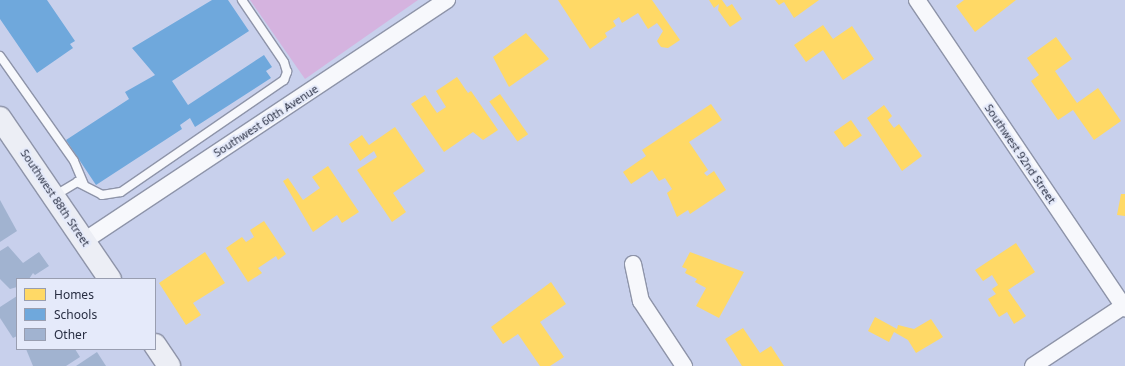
<!DOCTYPE html>
<style>
body{margin:0}
#map{position:relative;width:1125px;height:366px;overflow:hidden;background:#c8d0ec;font-family:"Noto Sans",sans-serif}
div>[style]{position:absolute}
.green>*{inset:0;background:#d5b3df}
.homes>*{inset:0;background:#ffd966;transform-origin:0 0}
.schools>*{inset:0;background:#6fa8dc}
.building>*{inset:0;background:#a1b3d0}
.roads{filter:drop-shadow(1px 0 #8e94a9) drop-shadow(-1px 0 #8e94a9) drop-shadow(0 1px #8e94a9) drop-shadow(0 -1px #8e94a9)}
.lane>*{height:8px;margin:-4px;padding:0 4px;transform-origin:4px;border-radius:4px;background:#f7f8fc}
.street>*{height:16px;margin:-8px;padding:0 8px;transform-origin:8px;border-radius:8px;background:#f7f8fc}
.secondary>*{height:22px;margin:-11px;padding:0 11px;transform-origin:11px;border-radius:11px;background:#eceef5}
span{translate:-50% -50%;white-space:nowrap;text-align:center;line-height:1.15;-webkit-text-stroke:4px #e5eafa;paint-order:stroke}
.street-label{font-size:11px;color:#272d41}
.legend{position:absolute;left:16px;top:278px;width:140px;height:72px;box-sizing:border-box;background:#e5eafa;border:1px solid #999eb0;margin:0;padding:5px 7px;list-style:none;font-size:12px;color:#272d41}
.legend li{display:flex;align-items:center;gap:8px;height:20px}
.legend b{width:20px;border:1px solid #999eb0}
</style>
<div id="map">
<div class="green">
<i style="clip-path:polygon(250px 0,418px 0,305px 79px)"></i>
</div>
<div class="homes">
<i style="clip-path:polygon(558px 0,652px 0,680px 40px,668px 48px,661px 47px,657px 41px,663px 31px,657px 23px,648px 29px,638px 13px,622px 23px,619px 17px,613px 21px,616px 26px,605px 33px,607px 37px,590px 49px)"></i>
<i style="clip-path:polygon(709px 0,722px 0,727px 7px,732px 4px,742px 19px,730px 27px,718px 10px,719px 4px,714px 8px)"></i>
<i style="clip-path:polygon(775px 0,819px 0,794px 18px,784px 2px,779px 5px)"></i>
<i style="clip-path:polygon(964px 0,1016px 0,975px 32px,956px 6px)"></i>
<i style="clip-path:polygon(823px 25px,833px 39px,852px 26px,874px 59px,843px 80px,823px 50px,806px 62px,794px 45px)"></i>
<i style="clip-path:polygon(526px 33px,549px 59px,509px 87px,493px 57px)"></i>
<i style="clip-path:polygon(1056px 37px,1072px 59px,1055px 71px,1077px 103px,1098px 88px,1121px 121px,1094px 140px,1073px 110px,1058px 120px,1031px 81px,1039px 75px,1027px 58px)"></i>
<i style="clip-path:polygon(457px 77px,468px 93px,471px 91px,498px 130px,483px 140px,473px 132px,444px 152px,411px 104px,425px 95px,437px 113px,446px 107px,436px 91px)"></i>
<i style="left:500px;top:94px;width:49px;height:13px;rotate:55deg"></i>
<i style="clip-path:polygon(711px 104px,722px 120px,689px 142px,708px 170px,704px 173px,707px 176px,714px 171px,726px 190px,690px 214px,688px 210px,677px 217px,667px 193px,672px 189px,665px 178px,659px 181px,652px 170px,631px 184px,623px 172px,646px 156px,642px 150px)"></i>
<i style="clip-path:polygon(884px 105px,892px 116px,888px 120px,894px 128px,899px 124px,922px 156px,902px 171px,867px 118px)"></i>
<i style="left:851px;top:120px;width:19px;height:21px;rotate:55deg"></i>
<i style="clip-path:polygon(395px 127px,425px 171px,393px 193px,406px 212px,392px 222px,357px 170px,377px 157px,374px 151px,360px 161px,349px 144px,362px 135px,369px 145px)"></i>
<i style="clip-path:polygon(328px 166px,359px 212px,342px 223px,337px 215px,313px 232px,283px 181px,288px 178px,303px 200px,320px 188px,312px 177px)"></i>
<i style="clip-path:polygon(1121px 194px,1125px 194px,1125px 216px,1117px 215px)"></i>
<i style="clip-path:polygon(264px 221px,286px 254px,278px 260px,276px 256px,258px 268px,262px 273px,248px 282px,226px 248px,242px 237px,246px 242px,254px 237px,250px 230px)"></i>
<i style="clip-path:polygon(1016px 243px,1035px 272px,1008px 290px,1026px 316px,1014px 324px,1007px 312px,999px 317px,988px 299px,996px 294px,992px 289px,998px 285px,992px 275px,983px 281px,975px 270px)"></i>
<i style="clip-path:polygon(205px 252px,225px 283px,193px 303px,201px 315px,186px 325px,159px 283px)"></i>
<i style="clip-path:polygon(690px 252px,744px 272px,719px 318px,696px 306px,706px 288px,695px 282px,697px 279px,685px 273px,687px 269px,682px 267px)"></i>
<i style="clip-path:polygon(551px 282px,566px 304px,540px 322px,564px 357px,550px 366px,540px 366px,518px 334px,503px 344px,491px 327px)"></i>
<i style="clip-path:polygon(875px 317px,897px 329px,898px 325px,914px 329px,931px 319px,943px 337px,916px 353px,908px 340px,894px 332px,889px 342px,868px 331px)"></i>
<i style="clip-path:polygon(743px 328px,760px 353px,771px 346px,784px 366px,742px 366px,725px 339px)"></i>
</div>
<div class="schools">
<i style="clip-path:polygon(0 0,47px 0,75px 41px,70px 44px,73px 48px,37px 73px,0 19px)"></i>
<i style="clip-path:polygon(212px 0,228px 0,249px 31px,172px 81px,188px 105px,264px 55px,272px 67px,266px 71px,271px 78px,195px 127px,190px 118px,180px 125px,182px 129px,96px 185px,66px 140px,129px 99px,125px 92px,155px 75px,132px 48px)"></i>
</div>
<div class="building">
<i style="clip-path:polygon(0 200px,17px 231px,0 242px)"></i>
<i style="clip-path:polygon(8px 246px,23px 263px,39px 252px,49px 266px,35px 275px,33px 273px,29px 279px,17px 279px,17px 287px,10px 289px,0 279px,0 251px)"></i>
<i style="clip-path:polygon(17px 296px,17px 336px,13px 338px,0 318px,0 307px)"></i>
<i style="clip-path:polygon(26px 349px,75px 349px,80px 357px,66px 366px,33px 366px)"></i>
<i style="clip-path:polygon(97px 352px,106px 366px,76px 366px)"></i>
</div>
<div class="roads">
<div class="lane">
<i style="left:0;top:56px;width:128px;rotate:54.8deg"></i>
<i style="left:74px;top:161px;width:25px;rotate:67deg"></i>
<i style="left:54px;top:196px;width:27px;rotate:-31deg"></i>
<i style="left:77px;top:182px;width:28px;rotate:27deg"></i>
<i style="left:102px;top:195px;width:19px;rotate:-9deg"></i>
<i style="left:121px;top:192px;width:198px;rotate:-34.5deg"></i>
<i style="left:284px;top:80px;width:9px;rotate:-69deg"></i>
<i style="left:287px;top:72px;width:10px;rotate:-107deg"></i>
<i style="left:284px;top:62px;width:75px;rotate:-124.1deg"></i>
</div>
<div class="street">
<i style="left:917px;top:0;width:372px;rotate:56deg"></i>
<i style="left:84px;top:241px;width:436px;rotate:-33.6deg"></i>
<i style="left:633px;top:264px;width:38px;rotate:78deg"></i>
<i style="left:641px;top:301px;width:78px;rotate:56.5deg"></i>
<i style="left:1033px;top:366px;width:110px;rotate:-33.5deg"></i>
</div>
<div class="secondary">
<i style="left:0;top:118px;width:195px;rotate:55.7deg"></i>
<i style="left:155px;top:345px;width:25px;rotate:56deg"></i>
</div>
</div>
<div class="street-label">
<span style="left:266px;top:121px;rotate:-33deg">Southwest 60th Avenue</span>
<span style="left:1020px;top:154px;rotate:56deg">Southwest 92nd Street</span>
<span style="left:55px;top:198px;rotate:56deg">Southwest 88th Street</span>
</div>
<ul class="legend">
<li><b style="height:11px;background:#ffd966"></b>Homes</li>
<li><b style="height:11px;background:#6fa8dc"></b>Schools</li>
<li><b style="height:11px;background:#a1b3d0"></b>Other</li>
</ul>
</div>
